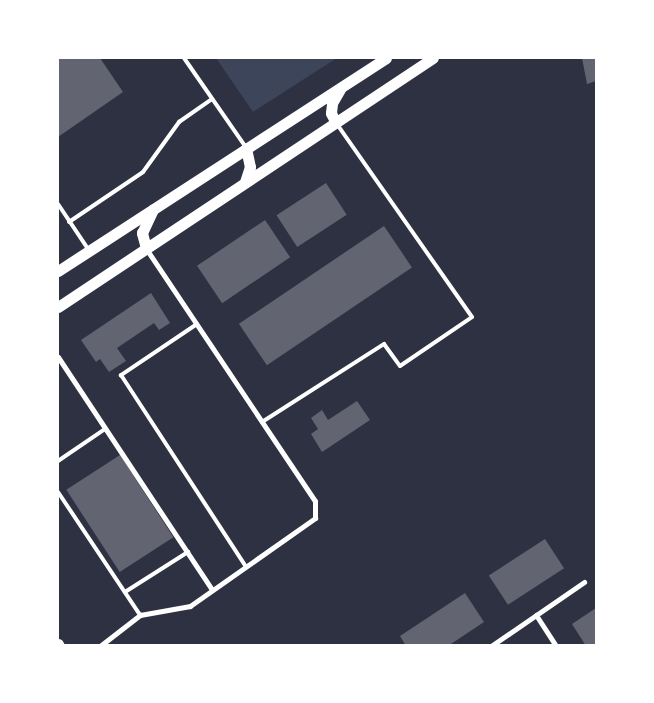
<!DOCTYPE html>
<style>
body{margin:0}
#map{position:relative;width:654px;height:703px;overflow:hidden;background:#2d3142;font-family:Karla,sans-serif}
div>[style]{position:absolute}
.green>*{inset:0;background:#3c4559}
.building>*{inset:0;background:#626471;transform-origin:0 0}
.service>*{height:4px;margin:-2px;padding:0 2px;transform-origin:2px;border-radius:2px;background:#fff}
.minor>*{height:5px;margin:-2.5px;padding:0 2.5px;transform-origin:2.5px;border-radius:2.5px;background:#fff}
.primary>*{height:11px;margin:-5.5px;padding:0 5.5px;transform-origin:5.5px;border-radius:5.5px;background:#fff}
span{translate:-50% -50%;white-space:nowrap;text-align:center;line-height:1.15;-webkit-text-stroke:5px #fff;paint-order:stroke}
.frame{position:absolute;inset:0;border:59px solid #fff;pointer-events:none}
</style>
<div id="map">
<div class="green">
<i style="clip-path:polygon(216px 58px,337px 58px,253px 112px)"></i>
</div>
<div class="building">
<i style="clip-path:polygon(58px 58px,100px 58px,123px 92px,58px 137px)"></i>
<i style="clip-path:polygon(582px 58px,596px 58px,596px 81px,587px 84px)"></i>
<i style="left:326px;top:183px;width:38px;height:59px;rotate:57deg"></i>
<i style="left:265px;top:220px;width:45px;height:82px;rotate:56deg"></i>
<i style="left:384px;top:226px;width:50px;height:175px;rotate:56deg"></i>
<i style="clip-path:polygon(151px 293px,170px 323px,159px 330px,154px 323px,117px 348px,126px 361px,109px 372px,100px 359px,96px 362px,81px 340px)"></i>
<i style="clip-path:polygon(357px 401px,370px 420px,322px 452px,311px 434px,318px 429px,311px 418px,322px 410px,328px 420px)"></i>
<i style="left:120px;top:455px;width:98px;height:64px;rotate:57deg"></i>
<i style="left:545px;top:539px;width:35px;height:67px;rotate:57deg"></i>
<i style="clip-path:polygon(465px 593px,484px 622px,448px 646px,406px 646px,400px 636px)"></i>
<i style="clip-path:polygon(596px 608px,596px 646px,586px 646px,572px 624px)"></i>
</div>
<div class="service">
<i style="left:184px;top:58px;width:107px;rotate:55.3deg"></i>
<i style="left:58px;top:204px;width:54px;rotate:56.3deg"></i>
<i style="left:69px;top:222px;width:89px;rotate:-34deg"></i>
<i style="left:143px;top:172px;width:62px;rotate:-54.2deg"></i>
<i style="left:179px;top:122px;width:40px;rotate:-34.9deg"></i>
<i style="left:197px;top:324px;width:92px;rotate:146.1deg"></i>
<i style="left:121px;top:375px;width:229px;rotate:56.9deg"></i>
<i style="left:262px;top:422px;width:145px;rotate:-32.6deg"></i>
<i style="left:384px;top:344px;width:27px;rotate:54deg"></i>
<i style="left:400px;top:366px;width:87px;rotate:-34.2deg"></i>
<i style="left:472px;top:317px;width:237px;rotate:-125deg"></i>
<i style="left:58px;top:461px;width:57px;rotate:-34.2deg"></i>
<i style="left:58px;top:492px;width:148px;rotate:56.3deg"></i>
<i style="left:125px;top:592px;width:75px;rotate:-32.4deg"></i>
</div>
<div class="minor">
<i style="left:58px;top:357px;width:279px;rotate:56.5deg"></i>
<i style="left:536px;top:615px;width:37px;rotate:57deg"></i>
<i style="left:100px;top:646px;width:51px;rotate:-37.8deg"></i>
<i style="left:140px;top:615px;width:51px;rotate:-10.2deg"></i>
<i style="left:190px;top:606px;width:153px;rotate:-35.1deg"></i>
<i style="left:315px;top:518px;width:17px;rotate:-90deg"></i>
<i style="left:315px;top:501px;width:303px;rotate:-123.8deg"></i>
<i style="left:491px;top:646px;width:113px;rotate:-34.5deg"></i>
</div>
<div class="primary">
<i style="left:335px;top:121px;width:9px;rotate:-117deg"></i>
<i style="left:331px;top:113px;width:10px;rotate:-84deg"></i>
<i style="left:332px;top:103px;width:16px;rotate:-60deg"></i>
<i style="left:245px;top:182px;width:16px;rotate:-72deg"></i>
<i style="left:250px;top:167px;width:19px;rotate:-102deg"></i>
<i style="left:146px;top:248px;width:16px;rotate:-105deg"></i>
<i style="left:142px;top:233px;width:26px;rotate:-65deg"></i>
<i style="left:58px;top:271px;width:391px;rotate:-33deg"></i>
<i style="left:58px;top:307px;width:450px;rotate:-33.6deg"></i>
<i style="left:58px;top:644px;width:2px;rotate:63deg"></i>
</div>
<div class="frame"></div>
</div>
